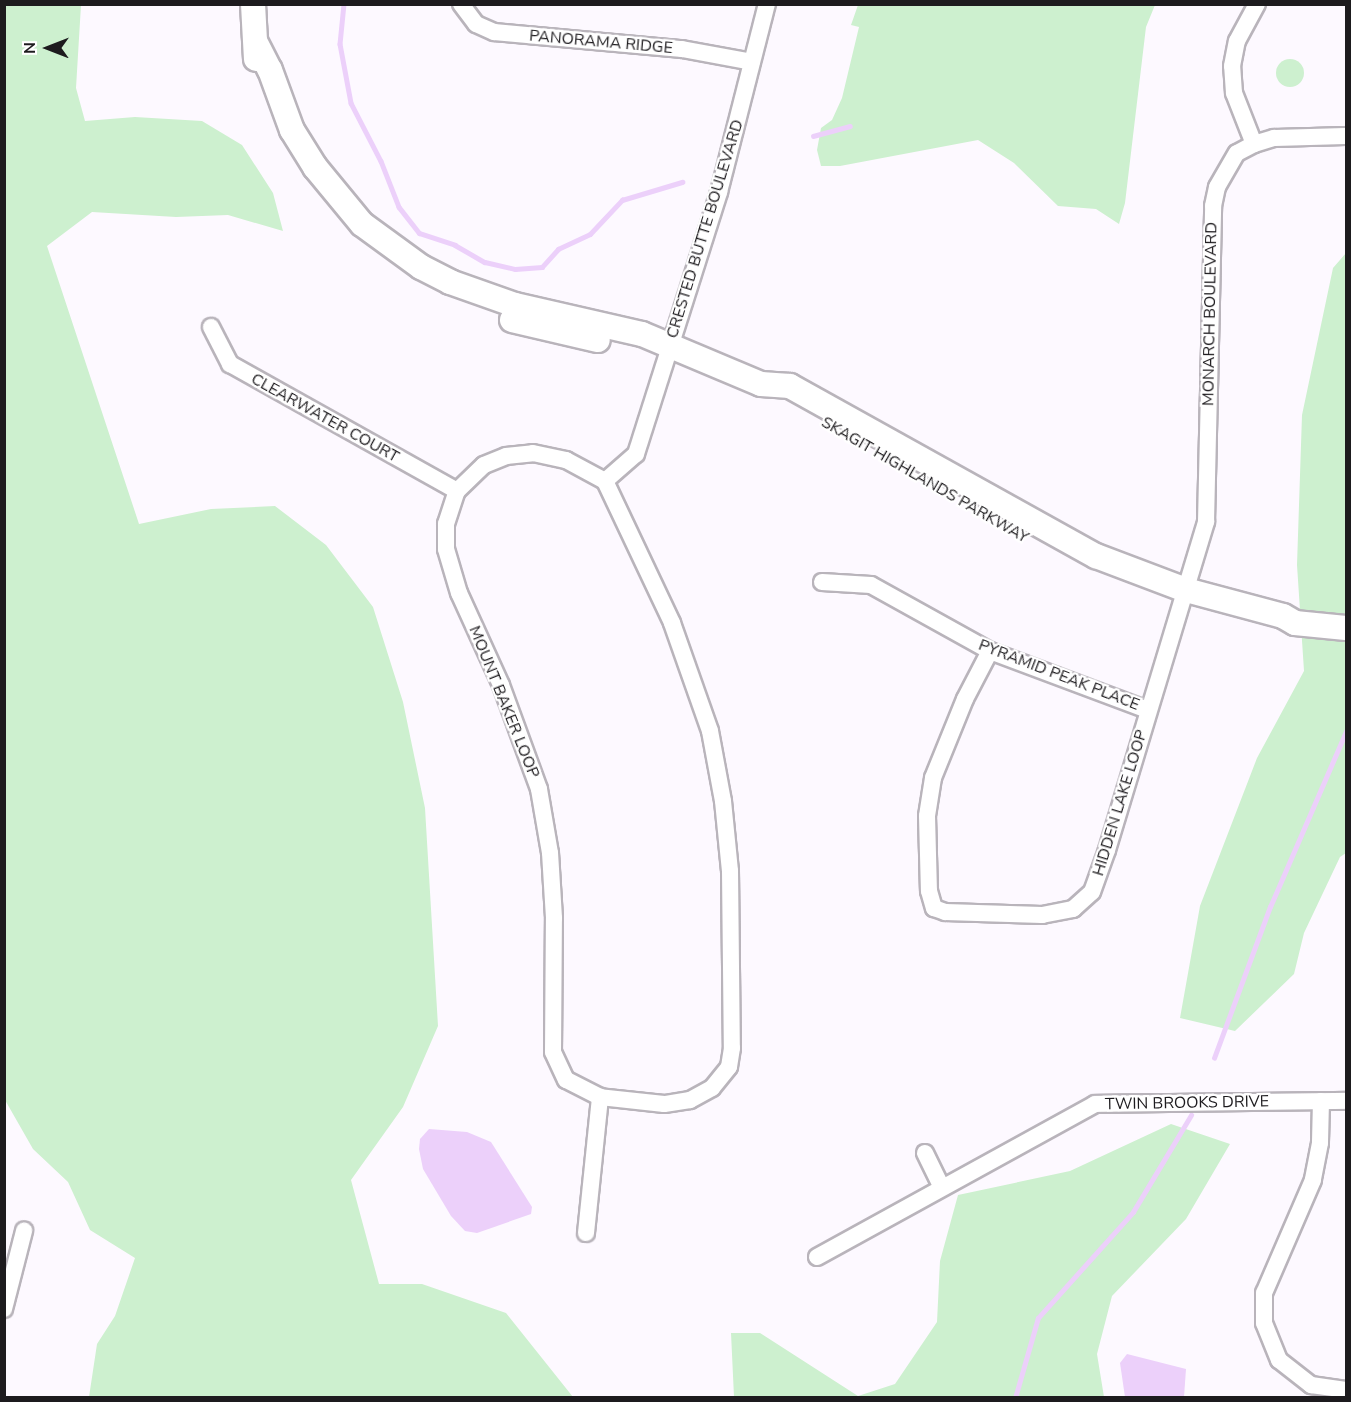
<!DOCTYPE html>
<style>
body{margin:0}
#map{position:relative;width:1351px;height:1402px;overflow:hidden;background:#fdf9ff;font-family:"Nunito Sans",sans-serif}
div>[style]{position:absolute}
.green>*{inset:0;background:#cdf0cf}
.round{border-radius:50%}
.water>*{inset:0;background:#ecd0fa}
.stream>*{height:4.5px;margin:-2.25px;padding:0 2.25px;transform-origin:2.25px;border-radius:2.25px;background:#ecd0fa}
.roads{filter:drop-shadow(2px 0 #b9b4bb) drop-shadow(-2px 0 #b9b4bb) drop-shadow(0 2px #b9b4bb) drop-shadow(0 -2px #b9b4bb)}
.street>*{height:16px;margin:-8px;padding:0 8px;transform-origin:8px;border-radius:8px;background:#fff}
.secondary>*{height:24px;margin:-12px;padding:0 12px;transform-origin:12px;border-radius:12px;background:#fff}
span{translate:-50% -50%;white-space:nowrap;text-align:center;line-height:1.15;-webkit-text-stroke:4.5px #fff;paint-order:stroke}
.street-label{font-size:16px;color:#1d1b1e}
.frame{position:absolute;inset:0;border:6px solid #1d1b1e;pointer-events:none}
.north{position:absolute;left:18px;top:18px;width:60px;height:60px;-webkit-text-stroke:4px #fff;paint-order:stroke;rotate:270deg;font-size:16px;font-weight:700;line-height:24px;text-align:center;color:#1d1b1e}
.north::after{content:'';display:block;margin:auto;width:21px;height:27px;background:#1d1b1e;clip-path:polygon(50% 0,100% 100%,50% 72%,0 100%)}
</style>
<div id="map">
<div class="green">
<i style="clip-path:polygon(4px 5px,81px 5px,76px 88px,85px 121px,135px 117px,202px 121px,242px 145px,273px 193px,283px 231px,228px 215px,176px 217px,92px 212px,47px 246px,139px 524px,211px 509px,275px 506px,326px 545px,373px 607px,403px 702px,425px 808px,438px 1026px,403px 1107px,351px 1180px,379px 1284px,422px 1284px,506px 1313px,573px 1397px,89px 1397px,97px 1344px,115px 1316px,135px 1258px,90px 1230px,68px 1182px,33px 1149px,5px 1100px)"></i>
<i style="clip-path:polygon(858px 5px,1155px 5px,1146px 27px,1125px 203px,1119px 224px,1096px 209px,1058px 206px,1014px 163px,978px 140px,840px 166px,821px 166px,817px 150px,821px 128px,832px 120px,842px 98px,859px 27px,851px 25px)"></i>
<i class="round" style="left:1276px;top:59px;width:28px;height:28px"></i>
<i style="clip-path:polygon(1346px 253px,1346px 853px,1340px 857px,1304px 933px,1294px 974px,1235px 1031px,1180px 1018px,1200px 906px,1257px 758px,1304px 671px,1297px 565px,1302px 415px,1333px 268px)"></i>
<i style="clip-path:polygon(1171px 1124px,1230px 1144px,1186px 1219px,1112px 1296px,1097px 1354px,1104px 1397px,734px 1397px,731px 1333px,760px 1333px,858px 1396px,895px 1384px,937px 1322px,940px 1261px,958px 1195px,1070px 1171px)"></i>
</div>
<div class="water">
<i style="clip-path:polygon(429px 1129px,467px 1132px,491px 1142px,532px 1207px,531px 1214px,477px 1233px,465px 1231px,451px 1216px,423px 1169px,419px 1149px,420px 1139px)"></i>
<i style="clip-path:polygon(1127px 1354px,1186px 1369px,1184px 1397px,1125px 1397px,1120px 1363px)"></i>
</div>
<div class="stream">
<i style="left:344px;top:4px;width:40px;rotate:95.7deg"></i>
<i style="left:340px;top:44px;width:60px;rotate:79.4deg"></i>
<i style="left:351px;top:103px;width:65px;rotate:62.7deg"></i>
<i style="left:381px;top:161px;width:49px;rotate:68.6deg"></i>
<i style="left:399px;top:207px;width:33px;rotate:52deg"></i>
<i style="left:419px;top:233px;width:38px;rotate:18deg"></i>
<i style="left:455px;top:245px;width:34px;rotate:30deg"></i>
<i style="left:485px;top:262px;width:31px;rotate:13deg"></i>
<i style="left:515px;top:269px;width:27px;rotate:-4deg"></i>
<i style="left:542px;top:267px;width:24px;rotate:-48deg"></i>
<i style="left:558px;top:249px;width:35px;rotate:-25deg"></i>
<i style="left:590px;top:234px;width:47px;rotate:-46.7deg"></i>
<i style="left:622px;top:200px;width:63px;rotate:-16.7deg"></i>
<i style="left:813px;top:136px;width:38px;rotate:-15deg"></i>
<i style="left:1214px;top:1058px;width:161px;rotate:-69.7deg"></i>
<i style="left:1270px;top:907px;width:192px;rotate:-66.6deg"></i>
<i style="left:1015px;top:1398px;width:83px;rotate:-74deg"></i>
<i style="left:1038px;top:1318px;width:142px;rotate:-48.1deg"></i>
<i style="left:1133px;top:1212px;width:113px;rotate:-59.1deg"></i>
</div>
<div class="roads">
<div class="street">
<i style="left:461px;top:4px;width:25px;rotate:53deg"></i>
<i style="left:476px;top:24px;width:20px;rotate:24deg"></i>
<i style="left:494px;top:32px;width:189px;rotate:5.2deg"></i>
<i style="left:682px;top:49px;width:71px;rotate:10.5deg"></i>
<i style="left:1254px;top:144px;width:55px;rotate:-111.4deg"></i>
<i style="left:1234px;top:93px;width:27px;rotate:-94deg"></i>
<i style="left:1232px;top:66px;width:25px;rotate:-79deg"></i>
<i style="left:1237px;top:41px;width:42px;rotate:-61.6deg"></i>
<i style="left:211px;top:327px;width:42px;rotate:62.8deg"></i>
<i style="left:230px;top:364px;width:260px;rotate:29.2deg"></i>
<i style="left:533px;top:453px;width:34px;rotate:12deg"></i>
<i style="left:566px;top:460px;width:44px;rotate:28.3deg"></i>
<i style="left:605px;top:481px;width:157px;rotate:64.7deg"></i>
<i style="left:672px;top:623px;width:114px;rotate:70.6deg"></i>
<i style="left:710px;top:731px;width:71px;rotate:79.5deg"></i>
<i style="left:723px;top:801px;width:70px;rotate:84.3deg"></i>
<i style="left:730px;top:871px;width:177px;rotate:89.4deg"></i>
<i style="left:732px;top:1048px;width:19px;rotate:99deg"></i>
<i style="left:729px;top:1067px;width:27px;rotate:129deg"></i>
<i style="left:712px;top:1088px;width:25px;rotate:151deg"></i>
<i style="left:690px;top:1100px;width:26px;rotate:171deg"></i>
<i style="left:664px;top:1104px;width:64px;rotate:-173.8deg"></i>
<i style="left:600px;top:1097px;width:38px;rotate:-153deg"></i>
<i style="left:566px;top:1080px;width:31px;rotate:-115deg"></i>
<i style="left:553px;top:1052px;width:134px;rotate:-89.6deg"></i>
<i style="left:554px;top:918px;width:65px;rotate:-93.5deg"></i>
<i style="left:550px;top:853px;width:65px;rotate:-99.8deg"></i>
<i style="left:539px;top:789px;width:111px;rotate:-110.1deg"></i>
<i style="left:501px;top:685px;width:101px;rotate:-114.5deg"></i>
<i style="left:459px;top:593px;width:46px;rotate:-106.5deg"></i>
<i style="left:446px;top:549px;width:25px;rotate:-90deg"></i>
<i style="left:446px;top:524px;width:35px;rotate:-72deg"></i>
<i style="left:457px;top:491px;width:37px;rotate:-44deg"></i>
<i style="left:484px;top:465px;width:24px;rotate:-22deg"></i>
<i style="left:506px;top:456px;width:27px;rotate:-6deg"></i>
<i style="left:605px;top:481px;width:41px;rotate:-41.1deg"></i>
<i style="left:636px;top:454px;width:275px;rotate:-72.4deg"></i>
<i style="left:719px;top:192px;width:194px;rotate:-75.7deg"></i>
<i style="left:822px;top:582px;width:49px;rotate:3.5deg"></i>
<i style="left:871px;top:585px;width:136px;rotate:29deg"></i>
<i style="left:990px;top:651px;width:169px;rotate:20.5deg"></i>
<i style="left:990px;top:651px;width:54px;rotate:117.5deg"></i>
<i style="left:965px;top:699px;width:85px;rotate:112.1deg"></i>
<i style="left:933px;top:778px;width:38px;rotate:99deg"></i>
<i style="left:927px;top:816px;width:75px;rotate:88.5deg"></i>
<i style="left:929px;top:891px;width:18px;rotate:74deg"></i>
<i style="left:934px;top:908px;width:12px;rotate:20deg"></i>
<i style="left:945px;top:912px;width:97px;rotate:1.8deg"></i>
<i style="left:1042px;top:915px;width:32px;rotate:-11deg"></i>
<i style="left:1073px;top:909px;width:25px;rotate:-42deg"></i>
<i style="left:1092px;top:892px;width:45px;rotate:-70.3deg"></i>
<i style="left:1107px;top:850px;width:343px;rotate:-73.2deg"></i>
<i style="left:1206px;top:522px;width:316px;rotate:-88.7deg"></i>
<i style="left:1213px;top:206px;width:19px;rotate:-78deg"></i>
<i style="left:1217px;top:187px;width:39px;rotate:-60deg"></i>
<i style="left:1237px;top:153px;width:19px;rotate:-28deg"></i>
<i style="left:1254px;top:144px;width:21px;rotate:-17deg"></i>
<i style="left:1274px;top:138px;width:72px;rotate:-1.6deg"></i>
<i style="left:1321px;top:1101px;width:42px;rotate:91.4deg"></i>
<i style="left:1320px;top:1143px;width:38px;rotate:101deg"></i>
<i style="left:1313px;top:1180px;width:123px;rotate:113.4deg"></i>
<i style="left:1264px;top:1293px;width:30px;rotate:90deg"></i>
<i style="left:1264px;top:1323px;width:40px;rotate:68deg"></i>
<i style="left:1279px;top:1360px;width:41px;rotate:38deg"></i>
<i style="left:1311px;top:1385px;width:35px;rotate:8deg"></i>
<i style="left:925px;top:1153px;width:37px;rotate:64deg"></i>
<i style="left:586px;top:1233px;width:137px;rotate:-84.1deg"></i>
<i style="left:817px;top:1257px;width:317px;rotate:-28.8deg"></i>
<i style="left:1095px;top:1104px;width:251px;rotate:-0.7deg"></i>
<i style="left:4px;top:1309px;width:81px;rotate:-75.6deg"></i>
</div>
<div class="secondary">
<i style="left:253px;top:4px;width:55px;rotate:86.9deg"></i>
<i style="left:256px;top:43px;width:30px;rotate:63deg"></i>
<i style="left:270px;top:70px;width:64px;rotate:69.9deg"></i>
<i style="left:292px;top:130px;width:44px;rotate:58.1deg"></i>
<i style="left:315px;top:167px;width:74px;rotate:50.5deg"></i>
<i style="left:362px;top:224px;width:73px;rotate:36.1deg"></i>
<i style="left:421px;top:267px;width:33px;rotate:27deg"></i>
<i style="left:450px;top:282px;width:69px;rotate:19.5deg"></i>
<i style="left:515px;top:305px;width:130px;rotate:12.9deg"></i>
<i style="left:642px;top:334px;width:129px;rotate:22.8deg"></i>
<i style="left:761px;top:384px;width:29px;rotate:4deg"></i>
<i style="left:790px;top:386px;width:350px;rotate:29.1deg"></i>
<i style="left:1096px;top:556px;width:96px;rotate:20.7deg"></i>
<i style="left:1186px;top:590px;width:100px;rotate:15deg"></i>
<i style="left:1283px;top:616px;width:14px;rotate:30deg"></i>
<i style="left:1295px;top:623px;width:51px;rotate:5.6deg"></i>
<i style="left:512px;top:320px;width:88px;rotate:13.1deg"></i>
</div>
</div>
<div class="street-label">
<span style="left:601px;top:42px;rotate:5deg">PANORAMA RIDGE</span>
<span style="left:705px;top:229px;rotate:-73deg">CRESTED BUTTE BOULEVARD</span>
<span style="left:1210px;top:314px;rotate:-89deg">MONARCH BOULEVARD</span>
<span style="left:325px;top:418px;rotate:29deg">CLEARWATER COURT</span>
<span style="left:925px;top:480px;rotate:30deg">SKAGIT HIGHLANDS PARKWAY</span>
<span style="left:1059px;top:675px;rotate:21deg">PYRAMID PEAK PLACE</span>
<span style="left:504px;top:702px;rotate:68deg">MOUNT BAKER LOOP</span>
<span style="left:1120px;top:803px;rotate:-73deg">HIDDEN LAKE LOOP</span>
<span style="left:1187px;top:1103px;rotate:-1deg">TWIN BROOKS DRIVE</span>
</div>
<div class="frame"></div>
<div class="north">N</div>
</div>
